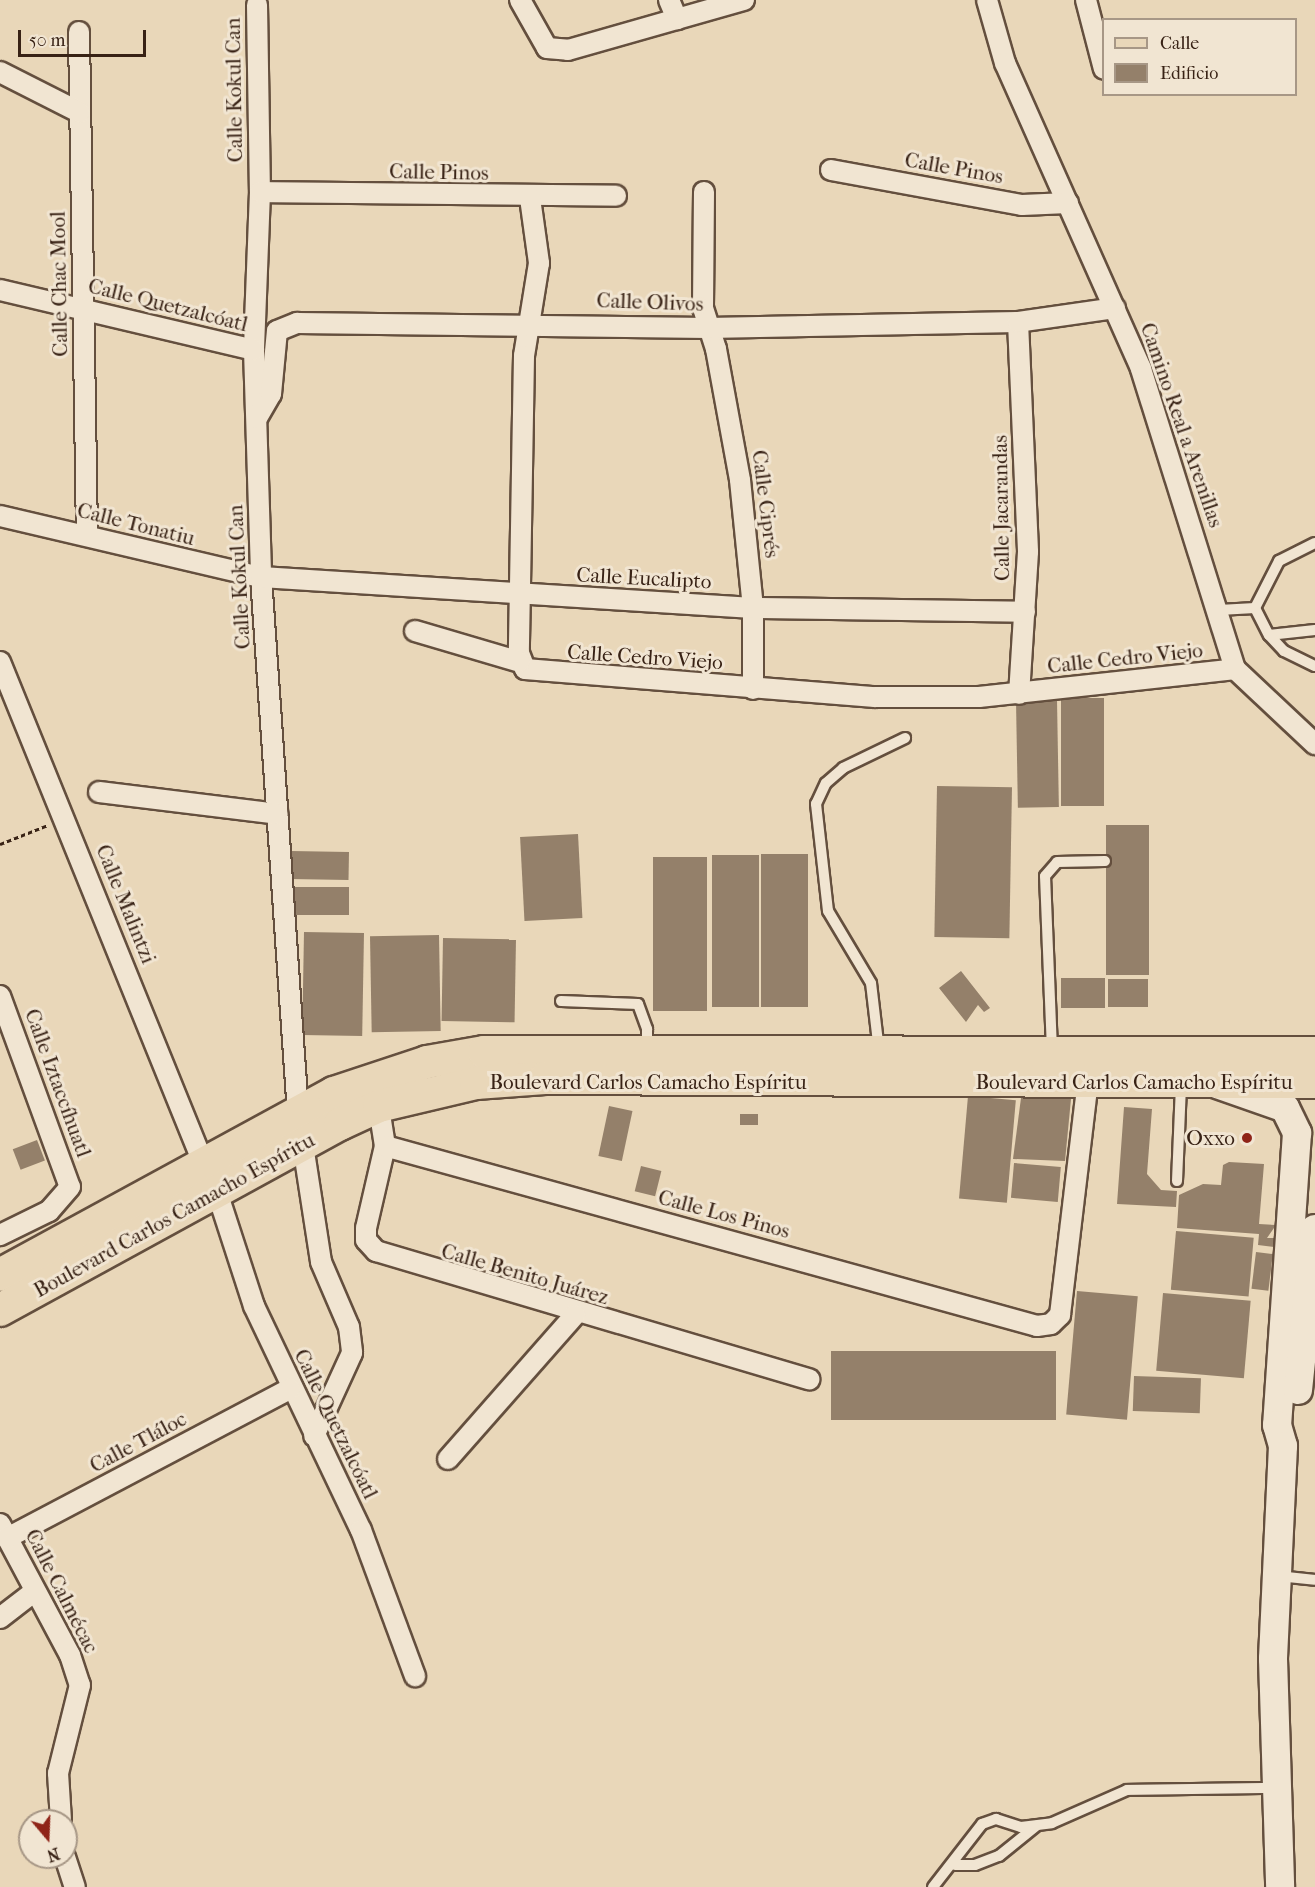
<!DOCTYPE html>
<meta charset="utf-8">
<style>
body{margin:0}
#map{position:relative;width:1315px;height:1887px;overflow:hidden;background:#e9d7b9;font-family:"IM FELL French Canon",serif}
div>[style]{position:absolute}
.building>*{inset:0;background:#94806a;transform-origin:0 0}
.path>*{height:3px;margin-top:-1.5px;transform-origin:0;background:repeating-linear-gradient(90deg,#382215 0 4.5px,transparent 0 7.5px)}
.roads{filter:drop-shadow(2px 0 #644f3e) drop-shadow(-2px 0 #644f3e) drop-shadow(0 2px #644f3e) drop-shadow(0 -2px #644f3e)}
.lane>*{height:10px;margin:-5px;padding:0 5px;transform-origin:5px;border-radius:5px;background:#f1e5d2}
.street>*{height:20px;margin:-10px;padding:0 10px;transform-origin:10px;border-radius:10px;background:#f1e5d2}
.secondary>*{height:28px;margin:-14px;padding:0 14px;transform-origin:14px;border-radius:14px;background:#f1e5d2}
.primary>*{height:32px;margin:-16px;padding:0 16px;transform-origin:16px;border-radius:16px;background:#e9d7b9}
.dots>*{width:16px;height:16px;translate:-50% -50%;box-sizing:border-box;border:3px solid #f1e5d2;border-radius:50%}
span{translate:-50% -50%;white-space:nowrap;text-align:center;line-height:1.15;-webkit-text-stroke:6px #f1e5d2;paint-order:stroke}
.street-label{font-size:21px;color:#382215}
.poi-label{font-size:21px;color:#382215}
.right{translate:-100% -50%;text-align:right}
.legend{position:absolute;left:1102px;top:18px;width:195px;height:78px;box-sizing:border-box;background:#f1e5d2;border:2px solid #a79786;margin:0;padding:8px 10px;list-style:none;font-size:18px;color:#382215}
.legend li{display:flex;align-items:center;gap:12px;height:30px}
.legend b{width:30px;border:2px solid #a79786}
.north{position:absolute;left:18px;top:1809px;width:60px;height:60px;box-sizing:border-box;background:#f1e5d2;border:2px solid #a79786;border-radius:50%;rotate:161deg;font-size:16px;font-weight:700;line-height:24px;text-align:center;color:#382215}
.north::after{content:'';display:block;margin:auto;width:21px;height:27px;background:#8f2418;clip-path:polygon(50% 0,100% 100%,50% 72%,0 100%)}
.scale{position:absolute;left:18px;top:30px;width:128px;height:27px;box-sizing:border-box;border:3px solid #382215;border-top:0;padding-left:8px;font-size:18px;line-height:21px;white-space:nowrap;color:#382215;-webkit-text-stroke:4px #f1e5d2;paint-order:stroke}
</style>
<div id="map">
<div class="building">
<i style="left:1061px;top:698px;width:43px;height:108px"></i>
<i style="left:1057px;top:700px;width:107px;height:41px;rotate:89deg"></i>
<i style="left:937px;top:786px;width:75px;height:151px;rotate:1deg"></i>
<i style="left:1149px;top:825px;width:150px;height:43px;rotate:90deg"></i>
<i style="left:578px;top:834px;width:84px;height:58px;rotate:87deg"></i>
<i style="left:291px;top:851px;width:58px;height:28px;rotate:1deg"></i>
<i style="left:761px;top:854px;width:47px;height:153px"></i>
<i style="left:712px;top:855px;width:47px;height:152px"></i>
<i style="left:653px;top:857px;width:54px;height:154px"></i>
<i style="left:349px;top:887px;width:28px;height:58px;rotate:90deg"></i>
<i style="left:304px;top:932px;width:60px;height:103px;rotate:1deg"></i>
<i style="left:439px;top:935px;width:96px;height:69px;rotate:89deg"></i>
<i style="left:443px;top:938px;width:73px;height:83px;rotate:1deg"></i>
<i style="clip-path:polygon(961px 971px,990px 1008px,984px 1012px,978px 1005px,966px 1022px,939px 988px)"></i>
<i style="left:1061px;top:978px;width:44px;height:30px"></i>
<i style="left:1108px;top:979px;width:40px;height:28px"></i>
<i style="left:968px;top:1096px;width:48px;height:103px;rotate:5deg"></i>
<i style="clip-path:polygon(1021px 1098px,1071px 1099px,1065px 1161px,1013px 1159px)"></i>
<i style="left:609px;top:1106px;width:24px;height:51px;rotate:12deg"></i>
<i style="clip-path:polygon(1124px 1107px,1152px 1109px,1147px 1174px,1161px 1190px,1177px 1191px,1176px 1207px,1117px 1204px)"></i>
<i style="left:740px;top:1114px;width:18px;height:11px"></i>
<i style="left:37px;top:1140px;width:22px;height:26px;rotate:69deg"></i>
<i style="clip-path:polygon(1229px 1162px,1264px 1164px,1259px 1224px,1276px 1225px,1267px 1238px,1275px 1238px,1274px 1247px,1258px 1245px,1259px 1234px,1177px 1228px,1179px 1195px,1203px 1184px,1221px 1185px,1223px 1165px)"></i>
<i style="left:1014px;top:1163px;width:47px;height:35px;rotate:5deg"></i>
<i style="left:641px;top:1166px;width:21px;height:26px;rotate:14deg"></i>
<i style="left:1176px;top:1231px;width:78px;height:59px;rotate:5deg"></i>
<i style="left:1256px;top:1252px;width:17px;height:37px;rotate:7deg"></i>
<i style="left:1077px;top:1291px;width:61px;height:124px;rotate:5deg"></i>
<i style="left:1163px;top:1293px;width:88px;height:78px;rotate:5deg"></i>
<i style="left:831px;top:1351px;width:225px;height:69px"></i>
<i style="left:1134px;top:1376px;width:67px;height:35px;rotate:2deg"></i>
</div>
<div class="path">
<i style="left:0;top:844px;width:52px;rotate:-21.6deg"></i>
</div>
<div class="roads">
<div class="lane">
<i style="left:1255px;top:608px;width:53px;rotate:-62.9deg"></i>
<i style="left:1279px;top:561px;width:40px;rotate:-26.6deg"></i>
<i style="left:1219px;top:610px;width:36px;rotate:-3deg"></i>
<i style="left:1255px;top:608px;width:30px;rotate:63deg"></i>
<i style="left:1269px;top:635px;width:46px;rotate:-6.2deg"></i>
<i style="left:1269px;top:635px;width:22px;rotate:47deg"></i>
<i style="left:1284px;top:651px;width:34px;rotate:26deg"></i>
<i style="left:561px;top:1001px;width:77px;rotate:2.2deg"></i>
<i style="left:638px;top:1004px;width:27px;rotate:70deg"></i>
<i style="left:647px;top:1029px;width:21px;rotate:90deg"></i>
<i style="left:1052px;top:1050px;width:174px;rotate:-92.3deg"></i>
<i style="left:1045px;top:876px;width:18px;rotate:-49deg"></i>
<i style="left:1057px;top:862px;width:48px;rotate:-1.2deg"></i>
<i style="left:879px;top:1051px;width:68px;rotate:-96.7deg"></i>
<i style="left:871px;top:983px;width:84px;rotate:-120.8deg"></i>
<i style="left:828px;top:911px;width:108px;rotate:-96.4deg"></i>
<i style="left:816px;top:804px;width:23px;rotate:-65deg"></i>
<i style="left:826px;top:783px;width:23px;rotate:-41deg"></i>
<i style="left:843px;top:768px;width:69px;rotate:-25.8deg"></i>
<i style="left:1177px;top:1181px;width:97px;rotate:-87.6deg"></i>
<i style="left:1278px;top:1576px;width:37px;rotate:6deg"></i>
<i style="left:955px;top:1865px;width:20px"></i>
<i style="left:975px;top:1865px;width:26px;rotate:-21deg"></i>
<i style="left:999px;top:1856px;width:48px;rotate:-39deg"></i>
<i style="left:933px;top:1887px;width:80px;rotate:-52.1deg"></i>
<i style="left:982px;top:1824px;width:15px;rotate:-20deg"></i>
<i style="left:996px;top:1819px;width:26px;rotate:18deg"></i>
<i style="left:1021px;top:1827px;width:31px;rotate:-7deg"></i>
<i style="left:1052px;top:1823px;width:82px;rotate:-23.7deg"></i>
<i style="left:1127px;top:1790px;width:148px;rotate:-0.8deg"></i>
</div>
<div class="street">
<i style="left:520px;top:0;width:55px;rotate:60.6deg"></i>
<i style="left:547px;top:48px;width:21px;rotate:5deg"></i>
<i style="left:568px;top:50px;width:183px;rotate:-15.9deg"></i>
<i style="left:669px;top:0;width:21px;rotate:67deg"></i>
<i style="left:987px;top:0;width:66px;rotate:74.1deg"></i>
<i style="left:1005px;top:63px;width:335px;rotate:66deg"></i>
<i style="left:1141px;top:369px;width:314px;rotate:72.6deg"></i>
<i style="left:1235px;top:669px;width:110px;rotate:43.2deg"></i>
<i style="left:1086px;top:0;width:71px;rotate:75.4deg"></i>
<i style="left:257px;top:5px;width:187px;rotate:89.1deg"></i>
<i style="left:260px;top:192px;width:158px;rotate:92.2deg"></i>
<i style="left:254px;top:350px;width:227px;rotate:88.2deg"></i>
<i style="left:261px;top:577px;width:537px;rotate:86.05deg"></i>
<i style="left:298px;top:1113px;width:151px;rotate:81.2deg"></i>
<i style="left:321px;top:1262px;width:71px;rotate:66.7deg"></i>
<i style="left:349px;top:1327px;width:26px;rotate:83deg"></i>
<i style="left:352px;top:1353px;width:91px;rotate:114.6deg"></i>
<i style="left:79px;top:32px;width:503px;rotate:89.09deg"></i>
<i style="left:0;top:72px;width:89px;rotate:26.9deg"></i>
<i style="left:831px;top:170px;width:194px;rotate:10.4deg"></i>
<i style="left:1022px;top:205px;width:46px;rotate:-2.5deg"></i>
<i style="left:260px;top:192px;width:356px;rotate:0.6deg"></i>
<i style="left:704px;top:192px;width:116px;rotate:90.5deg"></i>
<i style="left:703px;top:308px;width:43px;rotate:72.4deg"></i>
<i style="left:716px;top:349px;width:133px;rotate:79.6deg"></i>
<i style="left:740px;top:480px;width:129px;rotate:84.2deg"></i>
<i style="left:753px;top:608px;width:81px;rotate:90deg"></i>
<i style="left:530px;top:198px;width:66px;rotate:82.1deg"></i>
<i style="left:539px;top:263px;width:94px;rotate:99.2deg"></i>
<i style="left:524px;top:356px;width:297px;rotate:91deg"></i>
<i style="left:519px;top:653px;width:17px;rotate:69deg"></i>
<i style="left:525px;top:669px;width:351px;rotate:4.6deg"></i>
<i style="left:875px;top:697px;width:104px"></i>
<i style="left:979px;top:697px;width:258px;rotate:-6.2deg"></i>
<i style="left:0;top:290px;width:261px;rotate:13.3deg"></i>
<i style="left:1018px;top:322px;width:230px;rotate:87.5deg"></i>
<i style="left:1028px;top:552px;width:142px;rotate:93.6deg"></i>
<i style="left:257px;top:418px;width:28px;rotate:-60deg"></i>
<i style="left:271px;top:394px;width:63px;rotate:-84.6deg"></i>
<i style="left:277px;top:331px;width:22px;rotate:-22deg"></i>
<i style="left:297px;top:323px;width:411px;rotate:0.7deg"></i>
<i style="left:708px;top:328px;width:310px;rotate:-1.1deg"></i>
<i style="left:1018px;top:322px;width:98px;rotate:-8.2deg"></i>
<i style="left:0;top:516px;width:268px;rotate:13.2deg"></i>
<i style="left:261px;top:577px;width:493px;rotate:3.6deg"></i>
<i style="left:753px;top:608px;width:272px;rotate:0.8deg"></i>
<i style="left:415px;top:631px;width:109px;rotate:16.4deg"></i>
<i style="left:0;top:662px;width:543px;rotate:67.92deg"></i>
<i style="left:99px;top:792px;width:180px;rotate:7deg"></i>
<i style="left:0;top:996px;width:203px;rotate:69.9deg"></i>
<i style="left:70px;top:1187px;width:32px;rotate:131deg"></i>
<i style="left:49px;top:1211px;width:55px;rotate:153.9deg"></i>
<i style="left:377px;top:1095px;width:52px;rotate:81.1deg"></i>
<i style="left:385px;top:1146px;width:84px;rotate:103deg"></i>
<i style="left:366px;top:1228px;width:12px;rotate:90deg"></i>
<i style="left:366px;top:1240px;width:15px;rotate:48deg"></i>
<i style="left:376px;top:1251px;width:452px;rotate:16.5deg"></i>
<i style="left:385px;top:1146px;width:676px;rotate:15.43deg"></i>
<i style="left:1037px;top:1326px;width:14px;rotate:-8deg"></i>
<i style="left:1051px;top:1324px;width:13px;rotate:-45deg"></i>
<i style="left:1060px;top:1315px;width:245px;rotate:-83.2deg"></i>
<i style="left:217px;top:1192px;width:120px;rotate:72deg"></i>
<i style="left:254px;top:1306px;width:248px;rotate:64.5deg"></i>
<i style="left:361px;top:1530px;width:156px;rotate:69.7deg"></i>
<i style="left:448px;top:1459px;width:192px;rotate:-48.6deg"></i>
<i style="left:0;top:1524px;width:149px;rotate:61.9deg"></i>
<i style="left:70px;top:1655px;width:32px;rotate:72deg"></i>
<i style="left:80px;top:1685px;width:91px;rotate:104deg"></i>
<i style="left:58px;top:1773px;width:48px;rotate:86.4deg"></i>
<i style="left:7px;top:1538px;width:320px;rotate:-27.8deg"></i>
<i style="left:0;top:1618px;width:44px;rotate:-37.6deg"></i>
<i style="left:65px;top:1857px;width:32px;rotate:72deg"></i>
</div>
<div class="secondary">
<i style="left:1217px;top:1084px;width:72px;rotate:19.4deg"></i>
<i style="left:1285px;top:1108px;width:28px;rotate:64deg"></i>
<i style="left:1297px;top:1133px;width:293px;rotate:93.9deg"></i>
<i style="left:1277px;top:1425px;width:22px;rotate:74deg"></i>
<i style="left:1283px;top:1446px;width:213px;rotate:92.7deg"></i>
<i style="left:1273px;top:1659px;width:228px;rotate:88.2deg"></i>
<i style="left:1298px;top:1390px;width:162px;rotate:-84deg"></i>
</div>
<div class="primary">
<i style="left:0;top:1275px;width:380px;rotate:-28.6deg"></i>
<i style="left:334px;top:1093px;width:98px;rotate:-18.4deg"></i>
<i style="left:427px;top:1062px;width:58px;rotate:-10deg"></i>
<i style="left:484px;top:1052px;width:831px;rotate:0.07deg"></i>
<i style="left:0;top:1310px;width:388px;rotate:-28.7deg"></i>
<i style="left:340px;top:1124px;width:43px;rotate:-24.8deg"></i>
<i style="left:379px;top:1106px;width:100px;rotate:-13.3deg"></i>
<i style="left:476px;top:1083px;width:69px;rotate:-4.1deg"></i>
<i style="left:545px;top:1078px;width:770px;rotate:0.3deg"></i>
</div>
</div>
<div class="dots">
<i style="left:1247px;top:1138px;background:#8f2418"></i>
</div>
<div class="street-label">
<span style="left:234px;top:90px;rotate:-91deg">Calle Kokul Can</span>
<span style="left:954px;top:168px;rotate:10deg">Calle Pinos</span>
<span style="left:439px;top:172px;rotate:1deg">Calle Pinos</span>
<span style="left:59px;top:284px;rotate:-91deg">Calle Chac Mool</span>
<span style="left:650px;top:302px;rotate:2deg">Calle Olivos</span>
<span style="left:168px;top:305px;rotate:14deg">Calle Quetzalcóatl</span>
<span style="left:1182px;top:425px;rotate:71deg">Camino Real a Arenillas</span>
<span style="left:766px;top:504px;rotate:83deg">Calle Ciprés</span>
<span style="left:1001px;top:508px;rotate:-91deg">Calle Jacarandas</span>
<span style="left:136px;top:524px;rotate:14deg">Calle Tonatiu</span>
<span style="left:239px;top:577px;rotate:-93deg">Calle Kokul Can</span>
<span style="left:644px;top:578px;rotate:3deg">Calle Eucalipto</span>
<span style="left:645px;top:657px;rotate:4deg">Calle Cedro Viejo</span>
<span style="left:1125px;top:658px;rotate:-6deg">Calle Cedro Viejo</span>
<span style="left:126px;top:904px;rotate:68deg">Calle Malintzi</span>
<span style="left:648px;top:1082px">Boulevard Carlos Camacho Espíritu</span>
<span style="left:1134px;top:1082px">Boulevard Carlos Camacho Espíritu</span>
<span style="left:58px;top:1083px;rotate:70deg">Calle Iztaccíhuatl</span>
<span style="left:724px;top:1214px;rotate:15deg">Calle Los Pinos</span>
<span style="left:174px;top:1215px;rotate:-29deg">Boulevard Carlos Camacho Espíritu</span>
<span style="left:525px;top:1274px;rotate:16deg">Calle Benito Juárez</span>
<span style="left:336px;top:1424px;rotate:64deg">Calle Quetzalcóatl</span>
<span style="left:138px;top:1442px;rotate:-28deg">Calle Tláloc</span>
<span style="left:62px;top:1591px;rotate:63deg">Calle Calmécac</span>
</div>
<div class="poi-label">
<span class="right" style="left:1235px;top:1138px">Oxxo</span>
</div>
<ul class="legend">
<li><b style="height:8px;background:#e9d7b9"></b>Calle</li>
<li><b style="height:16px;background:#94806a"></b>Edificio</li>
</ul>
<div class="north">N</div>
<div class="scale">50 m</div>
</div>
